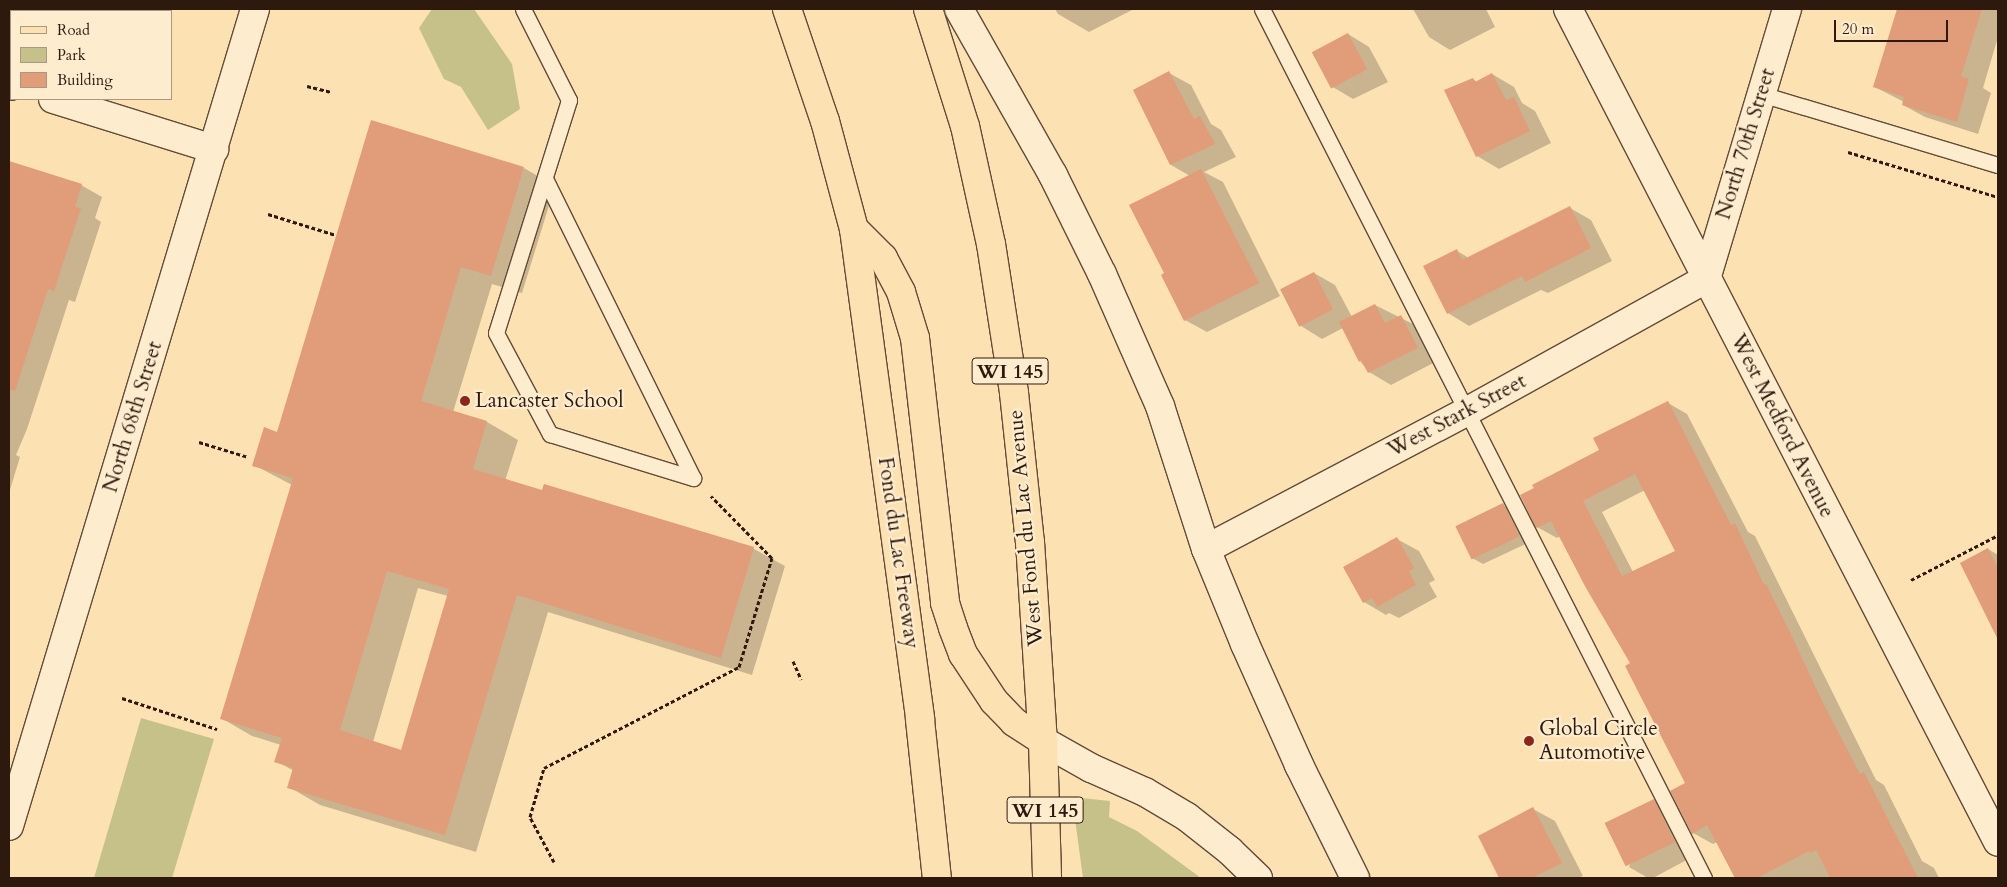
<!DOCTYPE html>
<style>
body{margin:0}
#map{position:relative;width:2007px;height:887px;overflow:hidden;background:#fce2b3;font-family:Cardo,serif}
div>[style]{position:absolute}
.green>*{inset:0;background:#c6c188}
.shadow>*{inset:0;background:#0003;transform-origin:0 0}
.building>*{inset:0;background:#e19c79;transform-origin:0 0}
.path>*{height:3px;margin-top:-1.5px;transform-origin:0;background:repeating-linear-gradient(90deg,#2e190f 0 4px,transparent 0 6.5px)}
.roads{filter:drop-shadow(1px 0 #624b38) drop-shadow(-1px 0 #624b38) drop-shadow(0 1px #624b38) drop-shadow(0 -1px #624b38)}
.lane>*{height:15px;margin:-7.5px;padding:0 7.5px;transform-origin:7.5px;border-radius:7.5px;background:#fdecce}
.street>*{height:28px;margin:-14px;padding:0 14px;transform-origin:14px;border-radius:14px;background:#fdecce}
.secondary>*{height:28px;margin:-14px;padding:0 14px;transform-origin:14px;border-radius:14px;background:#fdecce}
.primary>*{height:28px;margin:-14px;padding:0 14px;transform-origin:14px;border-radius:14px;background:#fce2b3}
.highway>*{height:28px;margin:-14px;padding:0 14px;transform-origin:14px;border-radius:14px;background:#fce2b3}
.dots>*{width:14px;height:14px;translate:-50% -50%;box-sizing:border-box;border:2px solid #fdecce;border-radius:50%}
span{translate:-50% -50%;white-space:nowrap;text-align:center;line-height:1.15;-webkit-text-stroke:4.5px #fdecce;paint-order:stroke}
.shield-label span{padding:1px 4px;background:#fdecce;border:1px solid;border-radius:4px;-webkit-text-stroke-width:0}
.shield-label{font-size:20px;color:#2e190f;font-weight:700}
.street-label{font-size:21px;color:#2e190f}
.poi-label{font-size:21px;color:#2e190f}
.left{translate:0 -50%;text-align:left}
.frame{position:absolute;inset:0;border:10px solid #2e190f;pointer-events:none}
.legend{position:absolute;left:10px;top:10px;width:162px;height:90px;box-sizing:border-box;background:#fdecce;border:1px solid #aa9882;margin:0;padding:6px 9px;list-style:none;font-size:15px;color:#2e190f}
.legend li{display:flex;align-items:center;gap:10px;height:25px}
.legend b{width:25px;border:1px solid #aa9882}
.scale{position:absolute;left:1834px;top:20px;width:114px;height:22px;box-sizing:border-box;border:2px solid #2e190f;border-top:0;padding-left:6px;font-size:15px;line-height:18px;white-space:nowrap;color:#2e190f;-webkit-text-stroke:4px #fdecce;paint-order:stroke}
</style>
<div id="map">
<div class="green">
<i style="clip-path:polygon(432px 9px,474px 9px,512px 64px,520px 109px,488px 130px,461px 87px,444px 79px,419px 28px)"></i>
<i style="clip-path:polygon(141px 718px,214px 739px,172px 878px,94px 878px)"></i>
<i style="clip-path:polygon(1072px 797px,1110px 801px,1109px 817px,1137px 831px,1201px 878px,1083px 878px)"></i>
</div>
<div class="shadow">
<i style="left:34px;top:9px;width:125px;height:9px"></i>
<i style="clip-path:polygon(1055px 9px,1134px 9px,1089px 32px,1058px 14px)"></i>
<i style="clip-path:polygon(1413px 9px,1486px 9px,1495px 27px,1450px 50px,1429px 37px)"></i>
<i style="clip-path:polygon(1898px 9px,1998px 9px,1998px 37px,1983px 88px,1991px 93px,1978px 134px,1925px 117px,1903px 105px,1904px 102px,1875px 87px)"></i>
<i style="clip-path:polygon(1348px 34px,1369px 47px,1388px 82px,1353px 99px,1331px 86px)"></i>
<i style="clip-path:polygon(1169px 73px,1191px 85px,1211px 124px,1221px 130px,1236px 157px,1204px 172px,1223px 182px,1280px 296px,1207px 332px,1185px 320px,1166px 274px,1190px 176px,1171px 165px)"></i>
<i style="clip-path:polygon(1492px 74px,1514px 87px,1522px 103px,1535px 111px,1551px 143px,1499px 169px,1477px 156px,1473px 79px,1477px 82px)"></i>
<i style="clip-path:polygon(13px 163px,81px 185px,102px 197px,95px 218px,101px 222px,75px 302px,69px 300px,27px 429px,16px 455px,20px 457px,9px 493px,9px 175px)"></i>
<i style="clip-path:polygon(evenodd,524px 168px,555px 186px,522px 293px,492px 284px,453px 412px,487px 422px,518px 440px,505px 481px,542px 492px,544px 485px,754px 549px,785px 566px,752px 675px,548px 612px,476px 852px,320px 805px,289px 787px,294px 771px,276px 761px,281px 745px,252px 736px,221px 718px,292px 485px,254px 465px,278px 433px,524px 168px,418px 588px,448px 596px,402px 751px,373px 742px,418px 588px)"></i>
<i style="clip-path:polygon(1570px 208px,1591px 220px,1612px 261px,1548px 293px,1541px 290px,1469px 326px,1448px 313px,1457px 251px,1469px 258px)"></i>
<i style="clip-path:polygon(1314px 273px,1335px 285px,1352px 317px,1375px 305px,1423px 329px,1439px 360px,1391px 385px,1369px 372px,1360px 361px,1343px 328px,1322px 339px,1301px 326px)"></i>
<i style="clip-path:polygon(evenodd,1668px 403px,1687px 414px,1748px 532px,1755px 536px,1876px 780px,1884px 785px,1922px 861px,1934px 868px,1939px 878px,1735px 878px,1717px 842px,1713px 844px,1693px 833px,1686px 783px,1632px 664px,1561px 536px,1557px 538px,1537px 527px,1601px 450px,1668px 403px,1645px 490px,1677px 552px,1633px 572px,1602px 512px,1645px 490px)"></i>
<i style="clip-path:polygon(1503px 505px,1514px 511px,1530px 542px,1483px 564px,1472px 558px)"></i>
<i style="clip-path:polygon(1397px 539px,1419px 551px,1435px 580px,1429px 583px,1437px 597px,1399px 618px,1389px 613px,1386px 615px,1364px 602px)"></i>
<i style="clip-path:polygon(1988px 549px,1998px 555px,1998px 637px,1961px 563px)"></i>
<i style="clip-path:polygon(1654px 801px,1675px 813px,1696px 855px,1653px 878px,1648px 878px,1629px 867px)"></i>
<i style="clip-path:polygon(1533px 809px,1555px 821px,1583px 876px,1578px 878px,1500px 878px,1479px 836px)"></i>
</div>
<div class="building">
<i style="clip-path:polygon(1897px 9px,1982px 9px,1961px 76px,1969px 79px,1957px 122px,1902px 105px,1904px 97px,1873px 87px)"></i>
<i style="left:1348px;top:33px;width:41px;height:41px;rotate:62deg"></i>
<i style="clip-path:polygon(1169px 71px,1194px 119px,1200px 116px,1215px 144px,1170px 165px,1133px 90px)"></i>
<i style="clip-path:polygon(1492px 73px,1506px 100px,1514px 97px,1530px 131px,1476px 157px,1444px 90px,1473px 78px,1475px 82px)"></i>
<i style="clip-path:polygon(evenodd,371px 120px,524px 167px,491px 276px,461px 267px,421px 401px,487px 421px,473px 469px,542px 490px,544px 484px,754px 547px,721px 658px,517px 595px,445px 835px,287px 788px,293px 768px,274px 762px,282px 738px,220px 719px,293px 478px,252px 466px,264px 427px,277px 432px,371px 120px,387px 571px,449px 589px,401px 750px,340px 730px,387px 571px)"></i>
<i style="clip-path:polygon(9px 161px,82px 184px,75px 207px,81px 208px,54px 291px,48px 289px,15px 391px,9px 390px)"></i>
<i style="clip-path:polygon(1201px 169px,1259px 283px,1184px 321px,1161px 275px,1164px 273px,1129px 205px)"></i>
<i style="clip-path:polygon(1570px 206px,1591px 248px,1525px 282px,1522px 276px,1447px 314px,1423px 266px,1457px 249px,1462px 260px)"></i>
<i style="left:1314px;top:272px;width:42px;height:38px;rotate:63deg"></i>
<i style="clip-path:polygon(1375px 304px,1385px 323px,1401px 315px,1418px 348px,1368px 373px,1361px 360px,1359px 362px,1339px 322px)"></i>
<i style="clip-path:polygon(evenodd,1668px 401px,1731px 525px,1735px 523px,1764px 585px,1766px 584px,1789px 630px,1823px 703px,1860px 774px,1864px 772px,1918px 878px,1830px 878px,1816px 850px,1810px 853px,1809px 851px,1757px 878px,1735px 878px,1707px 825px,1692px 834px,1670px 791px,1685px 783px,1625px 666px,1630px 663px,1586px 588px,1551px 521px,1536px 528px,1520px 495px,1534px 488px,1532px 485px,1599px 450px,1593px 438px,1668px 401px,1635px 474px,1675px 551px,1622px 576px,1583px 501px,1635px 474px)"></i>
<i style="left:1503px;top:503px;width:37px;height:53px;rotate:64deg"></i>
<i style="clip-path:polygon(1397px 537px,1414px 568px,1409px 571px,1416px 585px,1377px 607px,1372px 598px,1363px 603px,1343px 567px)"></i>
<i style="clip-path:polygon(1988px 548px,1998px 568px,1998px 640px,1960px 563px)"></i>
<i style="left:1654px;top:799px;width:48px;height:55px;rotate:64deg"></i>
<i style="clip-path:polygon(1533px 807px,1562px 863px,1532px 878px,1499px 878px,1478px 836px)"></i>
</div>
<div class="path">
<i style="left:307px;top:86px;width:25px;rotate:14deg"></i>
<i style="left:1848px;top:152px;width:157px;rotate:16.7deg"></i>
<i style="left:268px;top:214px;width:71px;rotate:17.2deg"></i>
<i style="left:199px;top:442px;width:51px;rotate:17deg"></i>
<i style="left:1911px;top:580px;width:98px;rotate:-27.3deg"></i>
<i style="left:793px;top:661px;width:20px;rotate:66deg"></i>
<i style="left:122px;top:698px;width:100px;rotate:18.1deg"></i>
<i style="left:554px;top:862px;width:51px;rotate:-118.1deg"></i>
<i style="left:530px;top:817px;width:51px;rotate:-74.1deg"></i>
<i style="left:544px;top:768px;width:220px;rotate:-27.4deg"></i>
<i style="left:739px;top:667px;width:114px;rotate:-73.2deg"></i>
<i style="left:772px;top:558px;width:87px;rotate:-134.5deg"></i>
</div>
<div class="roads">
<div class="lane">
<i style="left:523px;top:9px;width:102px;rotate:63.2deg"></i>
<i style="left:569px;top:100px;width:244px;rotate:107.4deg"></i>
<i style="left:496px;top:333px;width:115px;rotate:61.9deg"></i>
<i style="left:550px;top:434px;width:150px;rotate:17.1deg"></i>
<i style="left:693px;top:478px;width:334px;rotate:-116.3deg"></i>
<i style="left:1262px;top:9px;width:975px;rotate:63.04deg"></i>
<i style="left:1761px;top:94px;width:247px;rotate:16.7deg"></i>
</div>
<div class="street">
<i style="left:1568px;top:9px;width:937px;rotate:62.7deg"></i>
<i style="left:9px;top:85px;width:2px;rotate:27deg"></i>
<i style="left:53px;top:99px;width:169px;rotate:17.3deg"></i>
<i style="left:1206px;top:549px;width:294px;rotate:-27.8deg"></i>
<i style="left:1466px;top:412px;width:274px;rotate:-29deg"></i>
<i style="left:1706px;top:279px;width:282px;rotate:-73.3deg"></i>
</div>
<div class="secondary">
<i style="left:959px;top:9px;width:191px;rotate:60.5deg"></i>
<i style="left:1053px;top:175px;width:110px;rotate:63.7deg"></i>
<i style="left:1102px;top:274px;width:144px;rotate:66.3deg"></i>
<i style="left:1160px;top:406px;width:150px;rotate:72.2deg"></i>
<i style="left:1206px;top:549px;width:103px;rotate:67.7deg"></i>
<i style="left:1245px;top:644px;width:133px;rotate:65.9deg"></i>
<i style="left:1299px;top:765px;width:126px;rotate:63.6deg"></i>
<i style="left:1043px;top:741px;width:55px;rotate:29.4deg"></i>
<i style="left:1091px;top:768px;width:59px;rotate:24deg"></i>
<i style="left:1145px;top:792px;width:49px;rotate:30.8deg"></i>
<i style="left:1187px;top:817px;width:55px;rotate:38.3deg"></i>
<i style="left:1230px;top:851px;width:39px;rotate:44deg"></i>
<i style="left:9px;top:826px;width:853px;rotate:-73.24deg"></i>
</div>
<div class="primary">
<i style="left:787px;top:9px;width:118px;rotate:71.3deg"></i>
<i style="left:825px;top:121px;width:112px;rotate:75deg"></i>
<i style="left:854px;top:229px;width:41px;rotate:45deg"></i>
<i style="left:883px;top:258px;width:38px;rotate:62deg"></i>
<i style="left:901px;top:292px;width:48px;rotate:73.1deg"></i>
<i style="left:915px;top:338px;width:267px;rotate:83.5deg"></i>
<i style="left:945px;top:603px;width:26px;rotate:72deg"></i>
<i style="left:953px;top:628px;width:28px;rotate:69deg"></i>
<i style="left:963px;top:654px;width:56px;rotate:56.6deg"></i>
<i style="left:994px;top:701px;width:29px;rotate:46deg"></i>
<i style="left:1014px;top:722px;width:35px;rotate:33deg"></i>
<i style="left:928px;top:9px;width:123px;rotate:72.5deg"></i>
<i style="left:965px;top:126px;width:121px;rotate:77.6deg"></i>
<i style="left:991px;top:244px;width:151px;rotate:81.2deg"></i>
<i style="left:1014px;top:393px;width:150px;rotate:83.9deg"></i>
<i style="left:1030px;top:542px;width:199px;rotate:86.3deg"></i>
</div>
<div class="highway">
<i style="left:854px;top:229px;width:495px;rotate:82.3deg"></i>
<i style="left:920px;top:720px;width:159px;rotate:83.9deg"></i>
<i style="left:1043px;top:741px;width:137px;rotate:88.3deg"></i>
</div>
</div>
<div class="dots">
<i style="left:465px;top:401px;background:#8f2418"></i>
<i style="left:1529px;top:741px;background:#8f2418"></i>
</div>
<div class="shield-label">
<span style="left:1010px;top:371px">WI 145</span>
<span style="left:1045px;top:810px">WI 145</span>
</div>
<div class="street-label">
<span style="left:1746px;top:144px;rotate:-73deg">North 70th Street</span>
<span style="left:1457px;top:416px;rotate:-28deg">West Stark Street</span>
<span style="left:133px;top:417px;rotate:-73deg">North 68th Street</span>
<span style="left:1782px;top:426px;rotate:63deg">West Medford Avenue</span>
<span style="left:1026px;top:528px;rotate:-95deg">West Fond du Lac Avenue</span>
<span style="left:898px;top:553px;rotate:82deg">Fond du Lac Freeway</span>
</div>
<div class="poi-label">
<span class="left" style="left:475px;top:401px">Lancaster School</span>
<span class="left" style="left:1539px;top:741px">Global Circle<br>Automotive</span>
</div>
<div class="frame"></div>
<ul class="legend">
<li><b style="height:6px;background:#fce2b3"></b>Road</li>
<li><b style="height:14px;background:#c6c188"></b>Park</li>
<li><b style="height:14px;background:#e19c79"></b>Building</li>
</ul>
<div class="scale">20 m</div>
</div>
